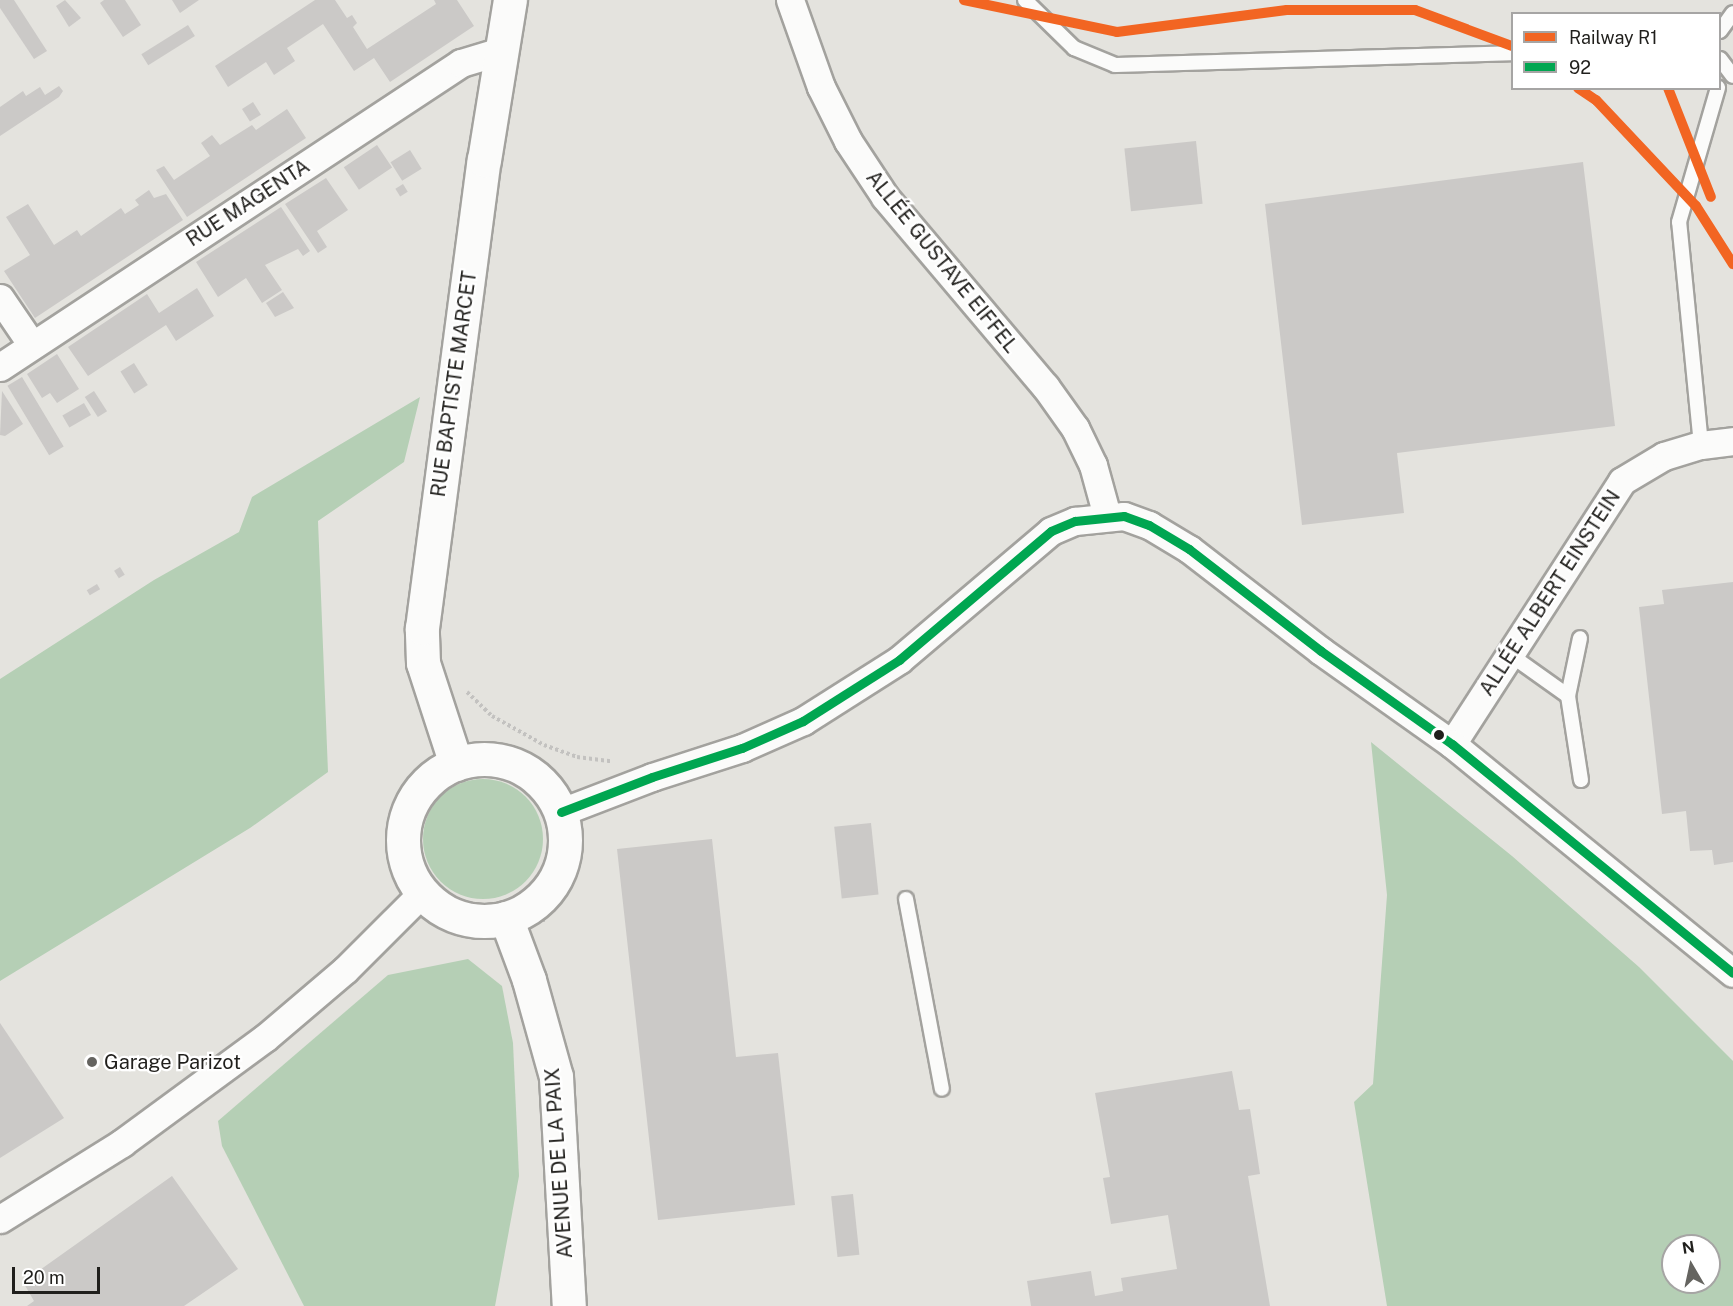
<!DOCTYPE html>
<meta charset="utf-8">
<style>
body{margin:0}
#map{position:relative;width:1733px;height:1306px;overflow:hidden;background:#e4e3de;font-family:"Public Sans",sans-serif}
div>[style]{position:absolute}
.green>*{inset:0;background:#b5cfb5}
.round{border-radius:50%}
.building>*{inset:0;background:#cbc9c7;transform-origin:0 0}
.path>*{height:4px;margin-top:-2px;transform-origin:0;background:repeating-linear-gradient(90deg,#c3c2c0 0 3px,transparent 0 6px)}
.roads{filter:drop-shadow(2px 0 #a3a29e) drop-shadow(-2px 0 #a3a29e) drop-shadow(0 2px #a3a29e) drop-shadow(0 -2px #a3a29e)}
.lane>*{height:14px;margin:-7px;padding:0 7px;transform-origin:7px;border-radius:7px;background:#fbfbfa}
.street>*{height:27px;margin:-13.5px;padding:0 13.5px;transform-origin:13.5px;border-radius:13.5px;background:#fbfbfa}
.secondary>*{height:33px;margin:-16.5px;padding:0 16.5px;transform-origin:16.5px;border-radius:16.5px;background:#fbfbfa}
.secondary>.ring{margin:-16.5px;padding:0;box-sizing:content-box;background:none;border:33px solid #fbfbfa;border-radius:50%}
.bus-1>*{height:9px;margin:-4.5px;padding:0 4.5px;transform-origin:4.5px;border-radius:4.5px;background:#00a651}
.rail-1>*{height:10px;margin:-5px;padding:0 5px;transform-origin:5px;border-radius:5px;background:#f26522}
.dots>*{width:16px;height:16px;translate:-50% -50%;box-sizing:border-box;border:3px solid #fff;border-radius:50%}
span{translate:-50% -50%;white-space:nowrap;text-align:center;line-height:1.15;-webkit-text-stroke:4.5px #fff;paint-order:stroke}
.street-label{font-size:20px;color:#201f1c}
.poi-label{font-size:20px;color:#201f1c}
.left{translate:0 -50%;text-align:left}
.legend{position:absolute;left:1511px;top:12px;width:210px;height:78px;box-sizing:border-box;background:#fff;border:2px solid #a6a5a4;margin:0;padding:8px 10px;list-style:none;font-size:18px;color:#201f1c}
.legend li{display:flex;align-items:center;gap:12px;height:30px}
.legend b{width:30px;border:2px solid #a6a5a4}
.north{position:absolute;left:1661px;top:1234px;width:60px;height:60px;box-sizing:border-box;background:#fff;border:2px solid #a6a5a4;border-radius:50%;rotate:351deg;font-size:16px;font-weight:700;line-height:24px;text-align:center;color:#201f1c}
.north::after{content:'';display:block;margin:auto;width:21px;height:27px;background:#656460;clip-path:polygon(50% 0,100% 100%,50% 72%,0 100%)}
.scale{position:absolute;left:12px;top:1267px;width:88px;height:27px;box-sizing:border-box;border:3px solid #201f1c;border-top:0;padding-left:8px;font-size:18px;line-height:21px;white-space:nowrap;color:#201f1c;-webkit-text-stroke:4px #fff;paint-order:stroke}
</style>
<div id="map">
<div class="green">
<i style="clip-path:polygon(420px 397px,404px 462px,318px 521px,328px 772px,250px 828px,0 981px,0 679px,154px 580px,239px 532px,252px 497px)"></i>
<i style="clip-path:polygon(evenodd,1371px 742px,1512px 856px,1639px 967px,1733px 1061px,1733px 1306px,1387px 1306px,1354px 1102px,1373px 1084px,1387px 895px,1371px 742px,1673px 1246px,1709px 1246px,1709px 1282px,1673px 1282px,1673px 1246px)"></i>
<i class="round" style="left:423px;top:779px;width:120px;height:120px"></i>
<i style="clip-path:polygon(468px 959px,502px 986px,513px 1043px,519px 1176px,495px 1306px,304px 1306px,222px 1146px,218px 1121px,388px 975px)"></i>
</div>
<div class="building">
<i style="clip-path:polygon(0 0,14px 0,47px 51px,34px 59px,0 8px)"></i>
<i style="clip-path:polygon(65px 0,81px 18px,69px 27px,56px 6px)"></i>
<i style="clip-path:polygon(104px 0,125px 0,141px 25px,123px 37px,100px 3px)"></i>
<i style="clip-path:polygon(172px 0,199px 0,180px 13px)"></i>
<i style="clip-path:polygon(315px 0,335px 0,347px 18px,352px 15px,357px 23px,353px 27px,367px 49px,436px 4px,434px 0,457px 0,474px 26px,390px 82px,374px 58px,354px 71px,323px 24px,287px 48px,295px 61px,274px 75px,266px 62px,228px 87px,215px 66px)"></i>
<i style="left:188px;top:25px;width:13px;height:55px;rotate:58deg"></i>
<i style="clip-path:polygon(59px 86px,63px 91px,59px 97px,0 136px,0 107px,23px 91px,26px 96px,40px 87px,45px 95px)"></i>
<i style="left:253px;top:102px;width:15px;height:13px;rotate:58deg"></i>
<i style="clip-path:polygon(287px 109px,306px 138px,187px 217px,156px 170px,164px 166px,174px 180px,210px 156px,201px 143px,212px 135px,220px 145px,252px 125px,256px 130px)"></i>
<i style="left:1196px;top:141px;width:63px;height:72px;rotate:84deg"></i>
<i style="left:377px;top:145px;width:27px;height:40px;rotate:56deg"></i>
<i style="left:410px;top:150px;width:22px;height:23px;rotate:58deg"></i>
<i style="clip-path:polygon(1583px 162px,1615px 426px,1397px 453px,1404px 513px,1302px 525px,1265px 204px)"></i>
<i style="clip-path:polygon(326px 178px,348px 210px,317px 231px,327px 247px,318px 253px,285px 204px)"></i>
<i style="left:403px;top:184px;width:9px;height:9px;rotate:58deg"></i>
<i style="clip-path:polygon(149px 190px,154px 198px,166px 194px,183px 220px,35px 318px,4px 271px,30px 255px,6px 217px,28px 204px,54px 245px,77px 230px,81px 236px,121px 208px,125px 214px,139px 205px,135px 200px)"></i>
<i style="clip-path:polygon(281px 207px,310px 251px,303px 256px,298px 249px,265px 265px,282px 290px,262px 303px,246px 278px,218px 297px,196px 262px)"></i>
<i style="clip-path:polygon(197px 288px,214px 316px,176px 341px,166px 325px,88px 376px,68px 347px,147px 294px,159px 313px)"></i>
<i style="clip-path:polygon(283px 292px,294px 308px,275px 317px,266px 303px)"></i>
<i style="clip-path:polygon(57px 354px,79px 389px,57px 403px,50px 393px,42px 398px,27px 374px)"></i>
<i style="left:134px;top:363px;width:26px;height:16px;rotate:58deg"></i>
<i style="left:22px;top:377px;width:81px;height:17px;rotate:59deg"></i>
<i style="clip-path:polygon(2px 391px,23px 424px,5px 436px,0 435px)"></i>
<i style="left:94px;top:391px;width:24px;height:11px;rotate:57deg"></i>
<i style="left:84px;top:403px;width:14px;height:25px;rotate:60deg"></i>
<i style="left:120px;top:567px;width:9px;height:7px;rotate:58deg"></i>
<i style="clip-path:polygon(1733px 582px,1733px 862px,1714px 865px,1712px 850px,1690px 851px,1686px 811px,1662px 814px,1639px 607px,1664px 604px,1662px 590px)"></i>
<i style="left:97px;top:584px;width:6px;height:12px;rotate:59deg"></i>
<i style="left:871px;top:823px;width:72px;height:37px;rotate:84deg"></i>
<i style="clip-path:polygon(712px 839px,736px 1057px,778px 1053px,795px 1205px,658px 1220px,617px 849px)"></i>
<i style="clip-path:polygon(0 1023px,64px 1118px,0 1158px)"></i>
<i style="clip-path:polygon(1232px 1071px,1239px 1110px,1250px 1109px,1260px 1174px,1248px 1176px,1270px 1306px,1031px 1306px,1027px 1281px,1091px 1271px,1095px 1296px,1123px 1291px,1121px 1278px,1177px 1269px,1168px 1215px,1111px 1224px,1103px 1178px,1110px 1177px,1095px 1093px)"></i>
<i style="clip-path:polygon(172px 1176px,238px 1269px,184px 1306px,27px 1306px,34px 1301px,23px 1282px)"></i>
<i style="left:853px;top:1194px;width:61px;height:22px;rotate:84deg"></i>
</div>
<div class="path">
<i style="left:467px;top:692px;width:35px;rotate:44deg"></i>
<i style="left:492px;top:716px;width:60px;rotate:29.1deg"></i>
<i style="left:544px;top:745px;width:35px;rotate:20deg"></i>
<i style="left:577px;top:757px;width:34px;rotate:7deg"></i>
<i style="left:543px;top:922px;width:26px;rotate:-90deg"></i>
</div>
<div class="roads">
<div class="lane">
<i style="left:1025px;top:0;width:69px;rotate:44.4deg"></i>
<i style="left:1074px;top:48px;width:44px;rotate:22.5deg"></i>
<i style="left:1115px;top:65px;width:397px;rotate:-1.7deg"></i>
<i style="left:1720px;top:31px;width:22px;rotate:-54deg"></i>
<i style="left:1720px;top:59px;width:21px;rotate:53deg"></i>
<i style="left:1701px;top:445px;width:224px;rotate:-95.6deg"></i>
<i style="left:1679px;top:222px;width:140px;rotate:-73.8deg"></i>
<i style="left:1512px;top:656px;width:69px;rotate:35.5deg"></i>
<i style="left:1568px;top:696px;width:85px;rotate:81.2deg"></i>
<i style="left:1568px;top:696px;width:59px;rotate:-78.3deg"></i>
<i style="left:906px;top:899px;width:193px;rotate:79.3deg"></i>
</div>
<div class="street">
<i style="left:790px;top:0;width:92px;rotate:70.4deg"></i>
<i style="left:821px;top:87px;width:60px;rotate:63.4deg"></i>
<i style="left:848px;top:141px;width:67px;rotate:56.5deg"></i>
<i style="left:885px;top:197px;width:248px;rotate:49.8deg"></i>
<i style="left:1045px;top:386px;width:52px;rotate:54.5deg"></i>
<i style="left:1075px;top:428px;width:41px;rotate:64.1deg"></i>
<i style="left:1093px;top:465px;width:53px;rotate:74.6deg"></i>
<i style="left:0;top:298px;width:57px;rotate:55.8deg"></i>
<i style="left:0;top:367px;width:552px;rotate:-33.4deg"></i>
<i style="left:461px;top:63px;width:42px;rotate:-16.7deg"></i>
<i style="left:1452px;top:744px;width:313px;rotate:-57.1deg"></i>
<i style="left:1622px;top:481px;width:49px;rotate:-30.8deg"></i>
<i style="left:1664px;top:456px;width:39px;rotate:-17deg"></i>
<i style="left:1701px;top:445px;width:32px;rotate:-7deg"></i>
<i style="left:561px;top:812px;width:97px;rotate:-21deg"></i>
<i style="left:652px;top:777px;width:95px;rotate:-17.9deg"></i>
<i style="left:742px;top:748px;width:67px;rotate:-23.9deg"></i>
<i style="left:803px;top:721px;width:114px;rotate:-32.4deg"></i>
<i style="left:899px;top:660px;width:199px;rotate:-40.3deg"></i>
<i style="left:1051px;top:531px;width:26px;rotate:-23deg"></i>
<i style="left:1075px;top:521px;width:49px;rotate:-5.8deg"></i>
<i style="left:1124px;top:516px;width:27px;rotate:20deg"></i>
<i style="left:1149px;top:525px;width:47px;rotate:31deg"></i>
<i style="left:1189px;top:549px;width:167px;rotate:37.7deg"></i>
<i style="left:1321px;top:651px;width:161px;rotate:35.4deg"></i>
<i style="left:1452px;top:744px;width:362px;rotate:39.2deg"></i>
<i style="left:0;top:1219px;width:144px;rotate:-31.9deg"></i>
<i style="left:122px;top:1143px;width:177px;rotate:-36.3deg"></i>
<i style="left:265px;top:1038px;width:105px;rotate:-40.4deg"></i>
<i style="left:345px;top:970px;width:109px;rotate:-45deg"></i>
</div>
<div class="secondary">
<i class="ring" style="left:403px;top:759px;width:129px;height:129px"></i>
<i style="left:456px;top:764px;width:106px;rotate:-108.1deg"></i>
<i style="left:423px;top:663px;width:35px;rotate:-92deg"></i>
<i style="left:422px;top:628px;width:472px;rotate:-82.5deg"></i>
<i style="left:484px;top:160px;width:162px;rotate:-80.8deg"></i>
<i style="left:506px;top:918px;width:66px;rotate:69.6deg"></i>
<i style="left:529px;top:980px;width:101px;rotate:74.4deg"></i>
<i style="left:556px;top:1077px;width:229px;rotate:86.8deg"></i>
</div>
</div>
<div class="bus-1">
<i style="left:561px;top:812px;width:97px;rotate:-21deg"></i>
<i style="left:652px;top:777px;width:95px;rotate:-17.9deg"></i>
<i style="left:742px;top:748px;width:67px;rotate:-23.9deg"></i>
<i style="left:803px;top:721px;width:114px;rotate:-32.4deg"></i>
<i style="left:899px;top:660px;width:199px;rotate:-40.3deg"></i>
<i style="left:1051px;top:531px;width:26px;rotate:-23deg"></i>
<i style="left:1075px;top:521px;width:49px;rotate:-5.8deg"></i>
<i style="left:1124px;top:516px;width:27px;rotate:20deg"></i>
<i style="left:1149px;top:525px;width:47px;rotate:31deg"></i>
<i style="left:1189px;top:549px;width:167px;rotate:37.7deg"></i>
<i style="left:1321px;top:651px;width:161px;rotate:35.4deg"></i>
<i style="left:1452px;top:744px;width:362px;rotate:39.2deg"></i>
</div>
<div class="rail-1">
<i style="left:964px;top:0;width:156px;rotate:11.8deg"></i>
<i style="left:1117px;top:32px;width:171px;rotate:-7.4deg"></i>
<i style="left:1287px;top:10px;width:128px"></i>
<i style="left:1415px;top:10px;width:103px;rotate:20.4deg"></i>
<i style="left:1578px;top:88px;width:22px;rotate:34deg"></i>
<i style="left:1596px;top:100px;width:146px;rotate:46.7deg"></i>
<i style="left:1696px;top:206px;width:69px;rotate:57.5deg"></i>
<i style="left:1668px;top:88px;width:117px;rotate:68.5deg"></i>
</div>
<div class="dots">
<i style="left:1439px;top:735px;background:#201f1c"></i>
<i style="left:92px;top:1062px;background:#656460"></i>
</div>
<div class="street-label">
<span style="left:248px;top:203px;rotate:-33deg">RUE MAGENTA</span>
<span style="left:942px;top:262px;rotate:51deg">ALLÉE GUSTAVE EIFFEL</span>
<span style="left:454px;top:384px;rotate:-82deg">RUE BAPTISTE MARCET</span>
<span style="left:1550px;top:593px;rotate:-57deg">ALLÉE ALBERT EINSTEIN</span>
<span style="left:559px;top:1163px;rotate:-94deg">AVENUE DE LA PAIX</span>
</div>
<div class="poi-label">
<span class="left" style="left:104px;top:1062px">Garage Parizot</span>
</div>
<ul class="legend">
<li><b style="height:8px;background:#f26522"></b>Railway R1</li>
<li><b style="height:8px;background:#00a651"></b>92</li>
</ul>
<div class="north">N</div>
<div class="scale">20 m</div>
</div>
